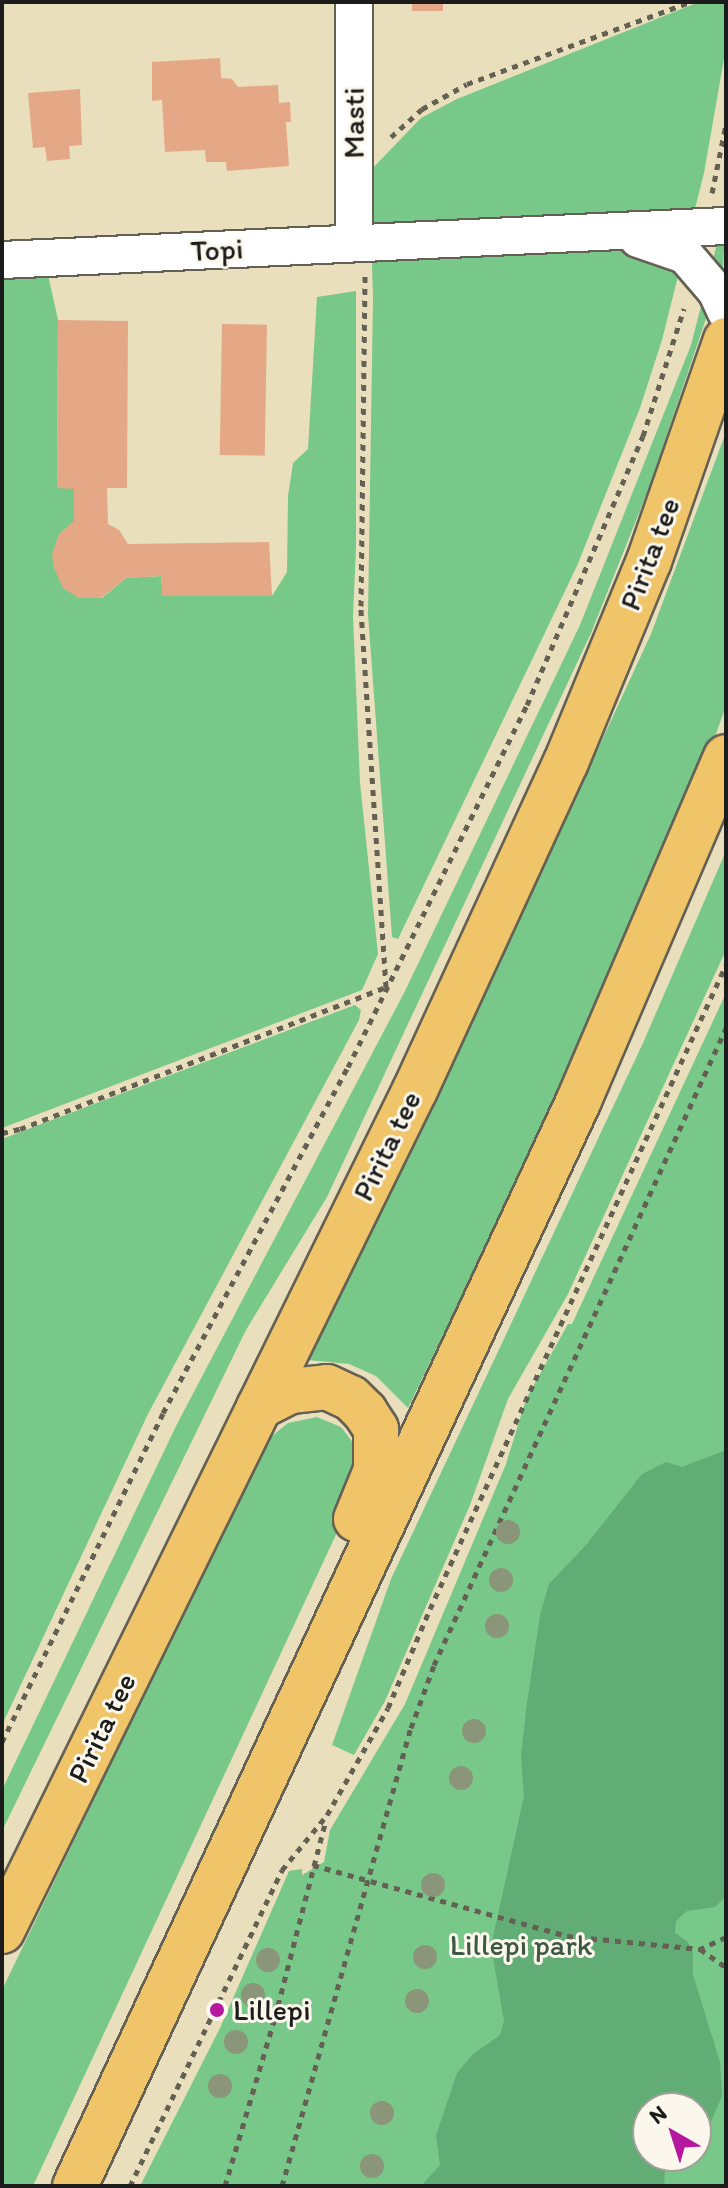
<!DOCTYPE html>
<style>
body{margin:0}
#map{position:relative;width:728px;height:2188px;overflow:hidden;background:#eadfbc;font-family:Itim,sans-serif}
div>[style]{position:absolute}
.green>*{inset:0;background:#78c889}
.forest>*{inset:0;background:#62ac75}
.building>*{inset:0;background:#e4a887;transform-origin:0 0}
.path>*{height:5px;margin-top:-2.5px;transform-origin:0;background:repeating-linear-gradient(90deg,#646054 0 6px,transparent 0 12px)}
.roads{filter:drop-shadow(2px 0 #646054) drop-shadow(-2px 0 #646054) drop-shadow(0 2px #646054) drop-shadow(0 -2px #646054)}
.minor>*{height:36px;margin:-18px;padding:0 18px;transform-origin:18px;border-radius:18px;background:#fff}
.major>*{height:44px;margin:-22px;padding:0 22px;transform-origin:22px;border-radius:22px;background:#f0c469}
.trees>*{width:24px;height:24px;margin:-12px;border-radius:50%;background:#8a9579}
.dots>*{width:22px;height:22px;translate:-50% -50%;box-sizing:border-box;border:4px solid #fbf7ec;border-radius:50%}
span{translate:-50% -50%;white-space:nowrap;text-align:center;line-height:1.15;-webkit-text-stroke:6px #fbf7ec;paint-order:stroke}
.street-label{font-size:30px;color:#1c1c1c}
.park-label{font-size:30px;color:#3c5842}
.poi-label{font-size:30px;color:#1c1c1c}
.left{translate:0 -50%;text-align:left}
.frame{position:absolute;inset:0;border:4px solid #1c1c1c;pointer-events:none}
.north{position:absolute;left:632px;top:2092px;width:80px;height:80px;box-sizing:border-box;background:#fbf7ec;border:2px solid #a29f99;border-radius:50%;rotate:321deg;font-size:22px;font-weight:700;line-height:32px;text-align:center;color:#1c1c1c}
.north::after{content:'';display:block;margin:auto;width:28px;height:36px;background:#b5179e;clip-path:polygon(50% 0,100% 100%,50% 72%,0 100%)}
</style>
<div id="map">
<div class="green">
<i style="clip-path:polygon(699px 2px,726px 2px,726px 47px,704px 173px,662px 340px,640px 408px,577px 566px,398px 939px,392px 937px,368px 615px,373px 297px,369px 172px,421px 118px,457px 99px)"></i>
<i style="clip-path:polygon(726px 209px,723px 268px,649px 488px,591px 633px,327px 1197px,246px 1330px,2px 1831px,2px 1790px,177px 1424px,405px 991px,580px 625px,691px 345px)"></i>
<i style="clip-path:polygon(45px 261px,58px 320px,57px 482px,74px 489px,74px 521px,63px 587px,79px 598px,102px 598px,126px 578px,161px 576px,163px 596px,272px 596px,287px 572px,288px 496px,293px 463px,308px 449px,317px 297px,356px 291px,356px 547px,353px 616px,360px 783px,378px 954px,362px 990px,2px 1128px,2px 266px)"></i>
<i style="clip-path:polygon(726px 432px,726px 706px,669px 865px,408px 1408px,376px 1376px,349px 1364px,308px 1360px,480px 1004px,651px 634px)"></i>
<i style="clip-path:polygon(726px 851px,726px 950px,568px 1294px,508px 1399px,470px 1505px,385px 1701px,354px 1755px,332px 1745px,391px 1579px,643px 1043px)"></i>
<i style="clip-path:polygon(evenodd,726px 993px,726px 2186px,140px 2186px,220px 2028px,289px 1871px,302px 1869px,302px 1875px,324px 1862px,330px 1830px,405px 1704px,506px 1464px,526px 1399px,568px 1324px,572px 1324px,726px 993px,648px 2108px,696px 2108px,696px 2156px,648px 2156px,648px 2108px)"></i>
<i style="clip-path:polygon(355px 1005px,361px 1010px,359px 1020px,148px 1414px,2px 1725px,2px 1139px)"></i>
<i style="clip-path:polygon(317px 1417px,341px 1427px,357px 1448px,354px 1496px,33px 2186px,2px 2186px,2px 1990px,267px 1440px,288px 1423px)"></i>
</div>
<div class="forest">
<i style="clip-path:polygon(726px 1450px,726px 1896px,715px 1907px,687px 1911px,676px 1921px,675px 1933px,688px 1942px,693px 1953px,693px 1975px,720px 2062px,722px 2096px,706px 2134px,696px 2145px,696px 2108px,648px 2108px,648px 2156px,685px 2156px,665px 2172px,664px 2186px,421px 2186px,440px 2165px,436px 2135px,457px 2073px,473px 2054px,500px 2035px,504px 2021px,491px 1946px,524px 1796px,521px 1756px,527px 1703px,540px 1615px,549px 1584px,586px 1545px,642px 1474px,666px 1462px,682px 1467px)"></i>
</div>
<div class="building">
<i style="left:412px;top:2px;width:31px;height:9px"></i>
<i style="clip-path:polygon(220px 58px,221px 78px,232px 79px,238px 87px,278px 85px,279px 103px,290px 102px,291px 122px,286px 122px,289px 166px,227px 171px,226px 162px,206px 162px,205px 150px,165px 152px,162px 100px,152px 101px,152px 62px)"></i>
<i style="clip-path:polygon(80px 89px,82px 145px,69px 146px,70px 159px,47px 161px,45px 147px,33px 148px,28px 93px)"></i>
<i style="clip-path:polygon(58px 320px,128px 321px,127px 488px,107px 488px,108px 524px,119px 530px,128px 544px,269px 542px,272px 596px,162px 596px,161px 576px,126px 578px,101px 598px,79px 598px,63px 588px,54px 568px,52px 554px,59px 534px,74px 521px,74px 489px,57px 488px)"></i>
<i style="left:222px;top:324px;width:45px;height:131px;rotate:1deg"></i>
</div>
<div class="path">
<i style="left:391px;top:137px;width:42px;rotate:-42.1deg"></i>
<i style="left:422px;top:109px;width:51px;rotate:-29.1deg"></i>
<i style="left:467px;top:84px;width:238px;rotate:-20.2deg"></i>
<i style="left:712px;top:193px;width:70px;rotate:-78.5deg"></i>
<i style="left:2px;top:1133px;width:18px;rotate:-13deg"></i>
<i style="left:20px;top:1129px;width:393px;rotate:-21.2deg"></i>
<i style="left:386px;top:987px;width:382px;rotate:-93.8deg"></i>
<i style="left:361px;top:606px;width:330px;rotate:-89.3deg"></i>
<i style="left:2px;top:1742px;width:366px;rotate:-63.9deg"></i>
<i style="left:163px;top:1413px;width:392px;rotate:-61.9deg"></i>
<i style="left:348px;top:1067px;width:404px;rotate:-63.7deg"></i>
<i style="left:527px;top:705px;width:293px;rotate:-66.7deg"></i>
<i style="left:643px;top:436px;width:134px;rotate:-72.2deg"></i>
<i style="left:313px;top:1865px;width:264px;rotate:15.6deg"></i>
<i style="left:567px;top:1936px;width:134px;rotate:5.6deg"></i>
<i style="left:726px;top:1937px;width:29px;rotate:155deg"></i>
<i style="left:700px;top:1949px;width:32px;rotate:35deg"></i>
<i style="left:130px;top:2186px;width:351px;rotate:-64.3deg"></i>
<i style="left:282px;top:1870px;width:71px;rotate:-50.7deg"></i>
<i style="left:327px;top:1815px;width:123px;rotate:-60.3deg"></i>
<i style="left:388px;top:1708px;width:108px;rotate:-67deg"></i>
<i style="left:430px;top:1609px;width:709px;rotate:-65.32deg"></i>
<i style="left:225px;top:2186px;width:176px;rotate:-73.5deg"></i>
<i style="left:275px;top:2017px;width:203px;rotate:-75.5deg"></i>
<i style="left:282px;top:2186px;width:476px;rotate:-74.3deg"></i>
<i style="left:411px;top:1728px;width:67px;rotate:-69.9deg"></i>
<i style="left:434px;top:1665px;width:701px;rotate:-65.37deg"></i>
</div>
<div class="roads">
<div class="minor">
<i style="left:354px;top:2px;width:241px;rotate:90deg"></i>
<i style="left:638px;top:239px;width:50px;rotate:18.8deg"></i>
<i style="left:685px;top:255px;width:48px;rotate:49.3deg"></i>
<i style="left:716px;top:291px;width:23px;rotate:65deg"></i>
<i style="left:2px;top:260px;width:725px;rotate:-2.69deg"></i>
</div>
<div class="major">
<i style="left:259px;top:1407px;width:36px;rotate:-27deg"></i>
<i style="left:291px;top:1391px;width:36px;rotate:-6deg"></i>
<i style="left:327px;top:1387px;width:26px;rotate:25deg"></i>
<i style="left:351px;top:1398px;width:20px;rotate:45deg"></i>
<i style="left:365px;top:1412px;width:20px;rotate:57deg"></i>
<i style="left:376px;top:1429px;width:41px;rotate:90deg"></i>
<i style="left:376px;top:1470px;width:53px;rotate:112.2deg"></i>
<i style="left:2px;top:1931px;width:937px;rotate:-63.85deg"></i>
<i style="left:415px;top:1090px;width:361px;rotate:-65.3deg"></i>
<i style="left:566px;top:762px;width:217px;rotate:-67.6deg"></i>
<i style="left:649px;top:561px;width:234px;rotate:-70.8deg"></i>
<i style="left:75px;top:2186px;width:1197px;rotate:-65.1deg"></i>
<i style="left:579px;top:1100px;width:373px;rotate:-66.8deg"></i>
</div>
</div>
<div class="trees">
<i style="left:508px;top:1532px"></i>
<i style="left:501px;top:1580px"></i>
<i style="left:497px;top:1626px"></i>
<i style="left:474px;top:1731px"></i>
<i style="left:461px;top:1778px"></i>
<i style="left:433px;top:1885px"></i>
<i style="left:425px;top:1957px"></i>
<i style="left:268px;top:1960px"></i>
<i style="left:253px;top:1995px"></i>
<i style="left:417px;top:2001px"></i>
<i style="left:236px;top:2042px"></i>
<i style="left:220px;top:2086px"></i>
<i style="left:382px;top:2113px"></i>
<i style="left:372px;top:2166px"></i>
</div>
<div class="dots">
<i style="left:217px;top:2010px;background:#b5179e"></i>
</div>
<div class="street-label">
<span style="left:354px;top:123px;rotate:-90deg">Masti</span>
<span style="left:217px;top:250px;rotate:-3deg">Topi</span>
<span style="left:650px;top:554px;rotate:-69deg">Pirita tee</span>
<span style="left:387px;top:1146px;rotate:-64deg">Pirita tee</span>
<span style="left:102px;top:1728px;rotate:-64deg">Pirita tee</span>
</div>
<div class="park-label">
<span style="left:521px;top:1945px">Lillepi park</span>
</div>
<div class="poi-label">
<span class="left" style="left:233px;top:2010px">Lillepi</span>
</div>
<div class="frame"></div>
<div class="north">N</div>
</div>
